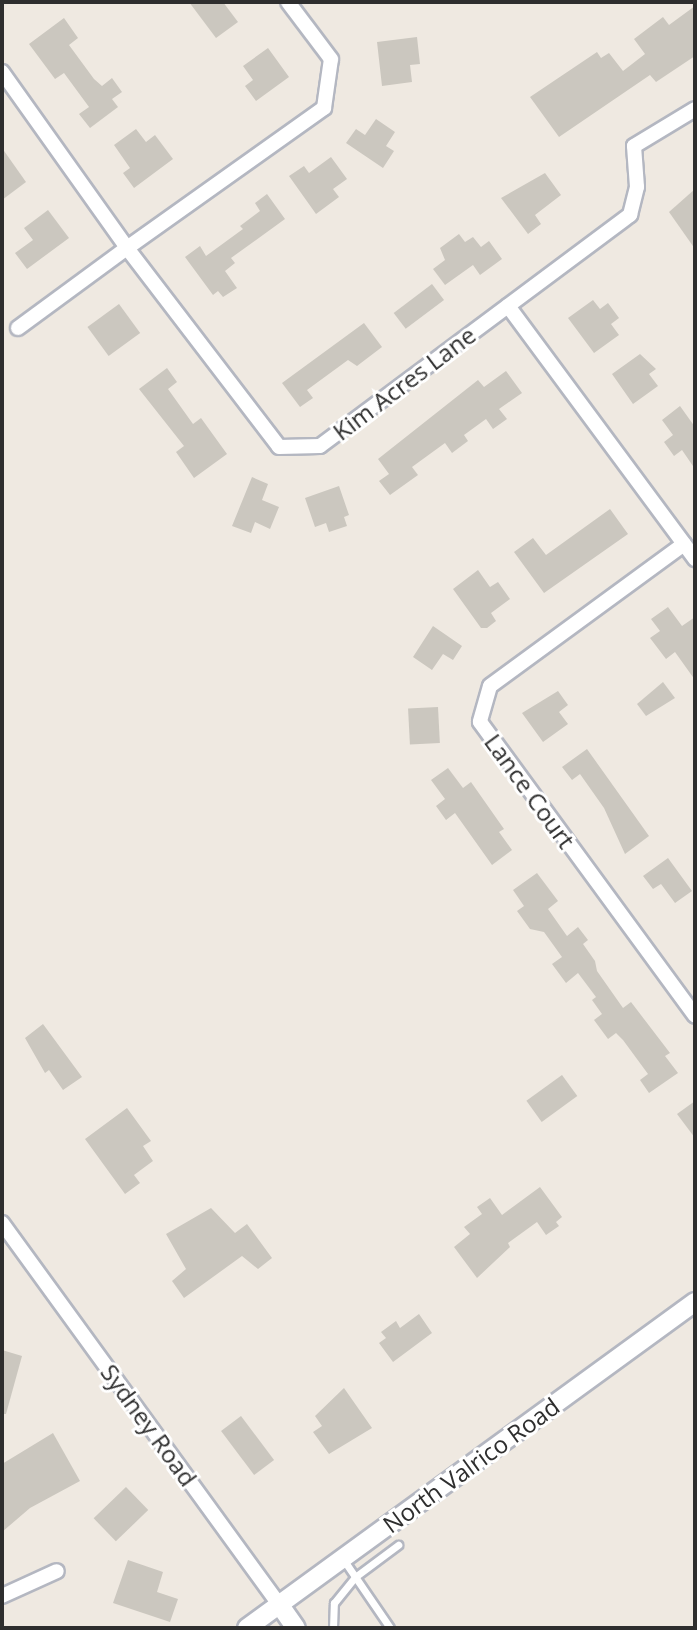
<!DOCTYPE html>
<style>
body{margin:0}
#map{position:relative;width:697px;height:1630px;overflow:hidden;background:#efe9e1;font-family:"Open Sans",sans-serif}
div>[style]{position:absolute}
.building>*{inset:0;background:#cbc7bf;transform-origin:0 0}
.roads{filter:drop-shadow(2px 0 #b4b7c1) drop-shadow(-2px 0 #b4b7c1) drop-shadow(0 2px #b4b7c1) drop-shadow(0 -2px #b4b7c1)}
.service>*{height:7px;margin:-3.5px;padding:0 3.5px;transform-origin:3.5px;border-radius:3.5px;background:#fff}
.minor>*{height:14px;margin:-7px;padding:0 7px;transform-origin:7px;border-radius:7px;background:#fff}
.tertiary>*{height:18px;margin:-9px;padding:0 9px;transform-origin:9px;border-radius:9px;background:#fff}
span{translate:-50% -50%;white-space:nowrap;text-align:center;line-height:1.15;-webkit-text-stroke:6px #fff;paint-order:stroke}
.street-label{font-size:24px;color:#2e2e2e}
.frame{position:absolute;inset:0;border:4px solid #2e2e2e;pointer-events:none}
</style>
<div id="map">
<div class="building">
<i style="clip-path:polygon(189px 2px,223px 2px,238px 22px,216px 38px)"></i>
<i style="clip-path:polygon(695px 6px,695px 56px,656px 82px,650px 75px,559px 137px,530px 97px,597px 52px,601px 58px,609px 53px,623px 71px,645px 54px,634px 39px,663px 17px,669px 25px)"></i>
<i style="clip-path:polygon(64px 18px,78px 38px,69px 45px,94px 79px,102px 86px,112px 78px,122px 92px,112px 99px,118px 107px,90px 128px,79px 114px,89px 107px,64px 73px,55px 79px,29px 44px)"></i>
<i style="clip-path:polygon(417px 37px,420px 64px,410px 65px,412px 82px,382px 86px,377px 42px)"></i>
<i style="clip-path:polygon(268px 48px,289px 77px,256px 101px,245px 86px,253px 80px,243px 66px)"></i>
<i style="clip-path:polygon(376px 119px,395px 132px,386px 146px,394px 151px,383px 168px,346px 143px,356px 129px,365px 135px)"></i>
<i style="clip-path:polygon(136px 129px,146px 142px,155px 135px,173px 159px,134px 188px,123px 173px,130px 168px,114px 145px)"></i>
<i style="clip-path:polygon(2px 148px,26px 182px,2px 200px)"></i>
<i style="clip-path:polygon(331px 157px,347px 179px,333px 189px,339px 197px,316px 214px,289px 176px,304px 166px,309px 173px)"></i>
<i style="clip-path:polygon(545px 173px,561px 195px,535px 215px,541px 224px,528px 234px,501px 198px)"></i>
<i style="clip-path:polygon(695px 189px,695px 249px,669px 212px)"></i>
<i style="clip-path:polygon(267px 194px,285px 219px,231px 258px,235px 263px,225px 271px,237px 288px,223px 297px,218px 291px,213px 295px,185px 257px,200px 246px,206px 256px,243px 229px,240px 226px,260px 211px,255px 203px)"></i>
<i style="clip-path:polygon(48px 210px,69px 238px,27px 269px,15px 253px,33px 240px,24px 228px)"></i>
<i style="clip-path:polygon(459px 234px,465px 242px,473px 237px,481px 247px,489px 241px,502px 259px,480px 275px,473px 265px,445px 285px,433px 269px,445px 260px,440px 248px)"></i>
<i style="left:432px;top:284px;width:20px;height:48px;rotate:53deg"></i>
<i style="clip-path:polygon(593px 300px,600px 309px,608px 303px,619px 318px,611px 324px,619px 335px,594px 353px,568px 318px)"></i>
<i style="left:119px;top:304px;width:36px;height:39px;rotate:54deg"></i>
<i style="clip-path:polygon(364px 323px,382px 347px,357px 366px,348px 360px,307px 390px,313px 398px,300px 407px,282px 383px)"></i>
<i style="clip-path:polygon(640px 354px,656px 369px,649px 374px,658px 386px,633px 404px,612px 374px)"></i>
<i style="clip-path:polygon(167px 368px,177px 382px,168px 389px,193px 424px,201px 418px,227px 454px,194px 478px,176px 452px,184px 446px,139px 389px)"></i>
<i style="clip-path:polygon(506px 371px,522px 393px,499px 409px,507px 419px,493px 429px,486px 419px,464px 435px,468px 441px,452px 453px,445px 443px,412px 467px,418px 475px,390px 495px,379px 481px,389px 474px,378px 459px,478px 380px,484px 387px)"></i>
<i style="clip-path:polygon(680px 406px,695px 427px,695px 469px,682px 450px,674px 456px,664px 442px,673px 435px,662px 420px)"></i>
<i style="clip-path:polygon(252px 477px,268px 484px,262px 500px,279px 507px,270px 529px,255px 522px,251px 533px,232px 526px)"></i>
<i style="clip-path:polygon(339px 486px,349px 515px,344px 517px,347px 526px,329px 532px,326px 523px,315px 527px,305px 498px)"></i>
<i style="clip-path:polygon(610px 509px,628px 534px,544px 593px,514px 552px,533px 538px,546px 555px)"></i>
<i style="clip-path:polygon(478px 570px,490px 587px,498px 582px,510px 599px,491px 613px,496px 621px,487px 628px,481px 628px,453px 589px)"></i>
<i style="clip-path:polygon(668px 607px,682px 626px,695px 617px,695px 680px,675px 652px,666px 659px,650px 638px,660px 631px,651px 619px)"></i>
<i style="clip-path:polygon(433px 626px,462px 646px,453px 660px,443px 654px,432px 670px,413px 657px)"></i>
<i style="clip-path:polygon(663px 682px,675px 698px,646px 716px,637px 704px)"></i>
<i style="clip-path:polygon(558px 691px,568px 705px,559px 712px,568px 724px,543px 742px,522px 713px)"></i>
<i style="left:438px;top:707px;width:36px;height:30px;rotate:87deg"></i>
<i style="clip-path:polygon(587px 749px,649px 836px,625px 854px,604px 808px,580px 774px,572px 780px,562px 767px)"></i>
<i style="clip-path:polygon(448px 768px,463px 788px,471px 782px,504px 829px,499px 832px,512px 850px,492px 865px,455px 813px,446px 820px,436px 806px,445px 799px,431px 780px)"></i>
<i style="clip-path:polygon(668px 858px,692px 891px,675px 903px,661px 884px,653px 889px,643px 876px)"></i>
<i style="clip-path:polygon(537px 873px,558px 901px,548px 909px,567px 936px,578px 927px,588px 940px,583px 944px,595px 961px,597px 971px,623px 1008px,631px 1002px,670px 1053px,665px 1056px,678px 1073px,649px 1093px,640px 1080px,648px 1074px,623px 1040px,616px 1033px,608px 1039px,594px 1020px,602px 1014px,592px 1000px,596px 997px,578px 973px,566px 983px,552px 964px,562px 957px,544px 932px,530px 929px,517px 911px,524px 906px,513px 890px)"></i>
<i style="clip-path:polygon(43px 1024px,82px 1077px,63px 1090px,49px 1070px,45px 1073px,25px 1038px)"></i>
<i style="left:562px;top:1075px;width:26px;height:44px;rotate:54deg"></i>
<i style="clip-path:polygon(695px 1101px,695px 1138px,677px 1114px)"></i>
<i style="clip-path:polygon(127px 1108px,151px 1141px,143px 1146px,153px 1161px,134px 1175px,140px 1183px,125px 1194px,85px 1139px)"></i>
<i style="clip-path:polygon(540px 1187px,562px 1217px,556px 1222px,559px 1226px,546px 1235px,537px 1222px,508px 1243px,510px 1247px,477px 1278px,454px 1247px,470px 1234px,464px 1227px,482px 1214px,477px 1207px,490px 1198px,502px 1215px)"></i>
<i style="clip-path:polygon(211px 1208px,235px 1233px,247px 1224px,272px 1258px,258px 1269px,242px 1256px,184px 1298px,172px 1281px,186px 1269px,166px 1234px)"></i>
<i style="clip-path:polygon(419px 1314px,432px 1333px,393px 1362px,379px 1343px,386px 1338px,381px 1332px,396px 1321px,400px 1328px)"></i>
<i style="clip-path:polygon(2px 1350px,22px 1356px,6px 1414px,2px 1414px)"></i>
<i style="clip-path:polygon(344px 1388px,372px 1428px,329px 1454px,313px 1432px,322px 1426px,315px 1416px)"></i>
<i style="left:241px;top:1416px;width:55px;height:25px;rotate:53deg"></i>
<i style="clip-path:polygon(53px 1433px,80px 1481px,30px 1508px,2px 1532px,2px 1464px)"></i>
<i style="left:126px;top:1487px;width:32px;height:45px;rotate:46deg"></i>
<i style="clip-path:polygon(128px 1560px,163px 1572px,157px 1592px,178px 1599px,170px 1622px,113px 1603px)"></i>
</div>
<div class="roads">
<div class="service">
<i style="left:343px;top:1559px;width:83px;rotate:55.7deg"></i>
<i style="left:333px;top:1628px;width:25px;rotate:-88deg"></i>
<i style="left:334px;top:1603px;width:33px;rotate:-51deg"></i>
<i style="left:355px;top:1577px;width:54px;rotate:-36.7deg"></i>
</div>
<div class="minor">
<i style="left:2px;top:72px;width:216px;rotate:54.6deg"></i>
<i style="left:127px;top:248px;width:242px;rotate:-35.4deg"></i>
<i style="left:324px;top:108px;width:49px;rotate:-81.9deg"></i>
<i style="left:331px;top:59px;width:71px;rotate:-127deg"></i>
<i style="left:508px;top:306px;width:315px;rotate:53.5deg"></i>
<i style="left:18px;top:328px;width:135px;rotate:-36.3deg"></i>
<i style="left:127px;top:248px;width:250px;rotate:52.6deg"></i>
<i style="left:279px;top:447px;width:41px;rotate:-1.4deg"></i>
<i style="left:320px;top:446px;width:387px;rotate:-36.7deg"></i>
<i style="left:630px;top:215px;width:29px;rotate:-76deg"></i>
<i style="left:637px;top:187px;width:41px;rotate:-94.2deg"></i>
<i style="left:634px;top:146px;width:71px;rotate:-31.2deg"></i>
<i style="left:684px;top:544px;width:240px;rotate:143.8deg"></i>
<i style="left:490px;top:686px;width:37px;rotate:106deg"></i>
<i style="left:480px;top:722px;width:364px;rotate:53.8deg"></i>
<i style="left:2px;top:1223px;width:471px;rotate:54deg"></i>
<i style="left:2px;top:1596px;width:60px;rotate:-24.4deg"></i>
</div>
<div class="tertiary">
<i style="left:279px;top:1604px;width:29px;rotate:55deg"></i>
<i style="left:247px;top:1628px;width:554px;rotate:-36.04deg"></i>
</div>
</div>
<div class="street-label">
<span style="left:404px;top:383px;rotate:-37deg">Kim Acres Lane</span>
<span style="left:530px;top:791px;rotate:54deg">Lance Court</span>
<span style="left:149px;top:1425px;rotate:54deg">Sydney Road</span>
<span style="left:471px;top:1465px;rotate:-36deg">North Valrico Road</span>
</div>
<div class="frame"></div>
</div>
